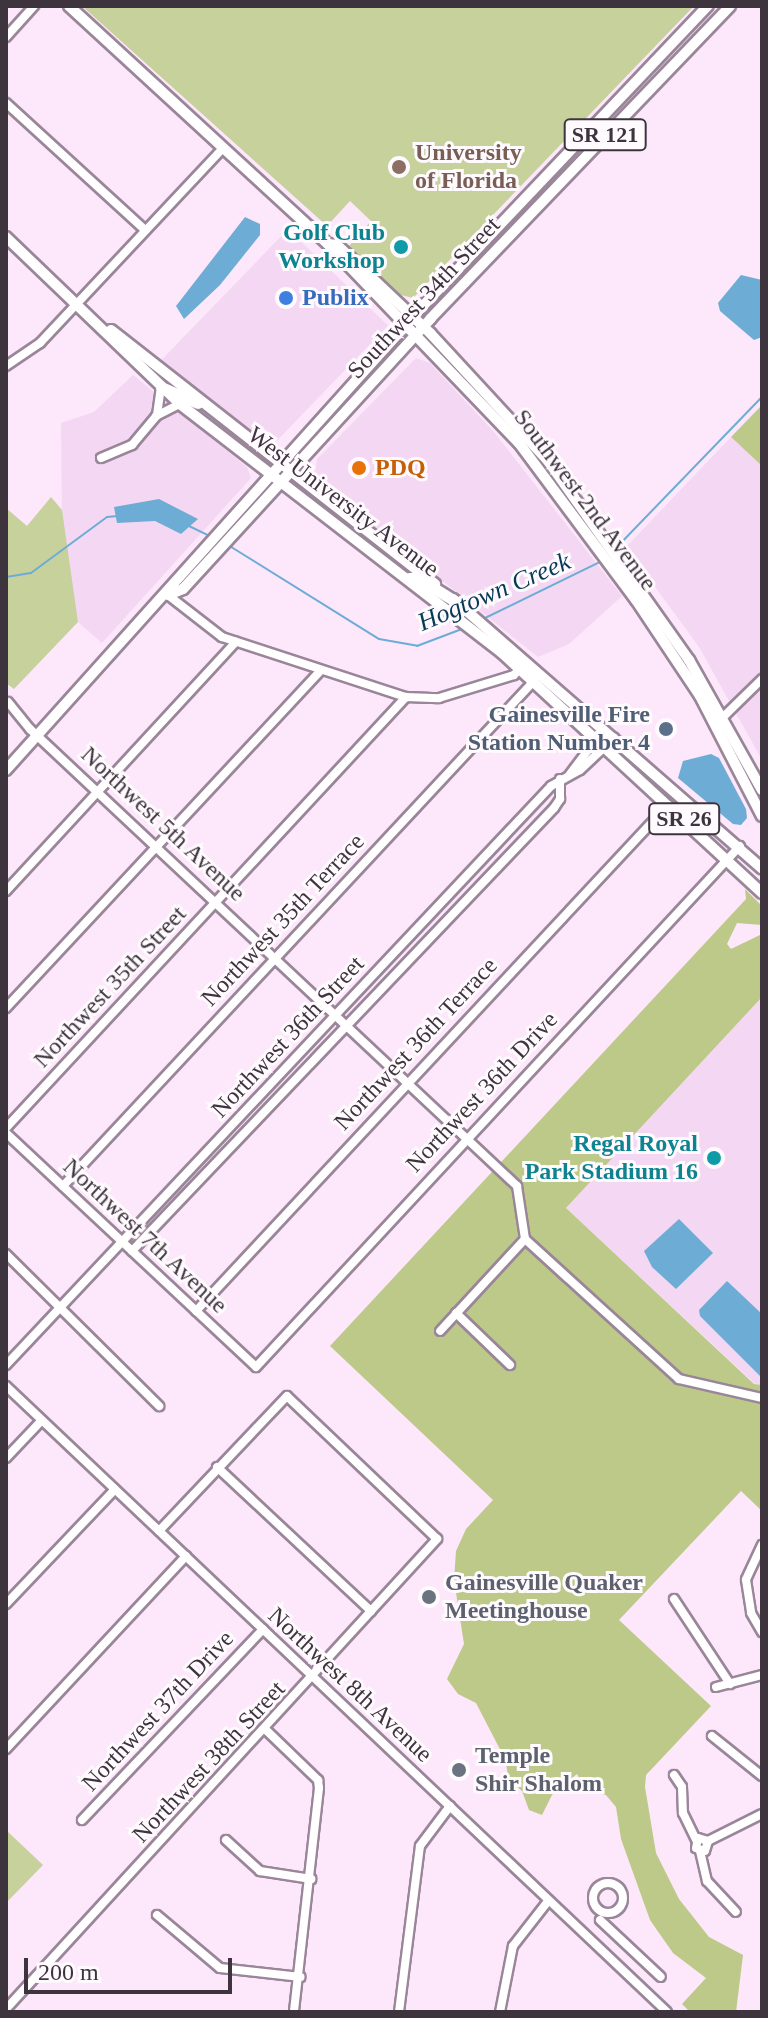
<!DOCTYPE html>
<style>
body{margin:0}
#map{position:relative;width:768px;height:2018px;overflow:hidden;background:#fde7fb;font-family:"Times New Roman",serif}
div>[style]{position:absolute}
.built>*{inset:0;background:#f4d8f3;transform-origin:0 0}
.green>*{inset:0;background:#c6d19c}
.forest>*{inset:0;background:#bcc988}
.water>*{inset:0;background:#6dacd4}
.stream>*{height:2px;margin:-1px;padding:0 1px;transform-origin:1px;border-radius:1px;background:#6dacd4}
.roads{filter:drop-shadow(2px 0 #9a8699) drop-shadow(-2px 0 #9a8699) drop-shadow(0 2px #9a8699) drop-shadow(0 -2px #9a8699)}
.minor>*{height:8px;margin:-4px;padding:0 4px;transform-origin:4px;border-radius:4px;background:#fff}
.minor>.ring{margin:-4px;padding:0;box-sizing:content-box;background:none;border:8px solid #fff;border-radius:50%}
.major>*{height:10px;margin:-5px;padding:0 5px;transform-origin:5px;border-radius:5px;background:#fff}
.highway>*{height:11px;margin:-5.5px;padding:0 5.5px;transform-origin:5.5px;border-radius:5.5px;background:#fff}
.dots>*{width:22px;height:22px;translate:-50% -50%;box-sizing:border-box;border:4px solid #fffafe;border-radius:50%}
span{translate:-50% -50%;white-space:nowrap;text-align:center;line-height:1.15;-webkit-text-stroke:6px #fffafe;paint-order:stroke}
.shield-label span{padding:2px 6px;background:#fffafe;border:2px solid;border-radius:6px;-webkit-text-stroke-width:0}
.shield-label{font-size:22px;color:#3d343d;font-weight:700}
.education-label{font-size:24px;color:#785e54;font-weight:700}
.left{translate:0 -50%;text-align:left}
.culture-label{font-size:24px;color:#0d838f;font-weight:700}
.right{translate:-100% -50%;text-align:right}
.shop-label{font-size:24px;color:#366cbe;font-weight:700}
.street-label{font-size:24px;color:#3d343d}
.food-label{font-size:24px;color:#c56008;font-weight:700}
.service-label{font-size:24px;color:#4e5e75;font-weight:700}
.worship-label{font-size:24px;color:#5b616d;font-weight:700}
.water-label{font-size:26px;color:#053b57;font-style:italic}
.frame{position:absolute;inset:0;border:8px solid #3d343d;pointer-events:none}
.scale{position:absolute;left:24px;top:1958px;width:208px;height:36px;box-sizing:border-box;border:4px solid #3d343d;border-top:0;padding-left:10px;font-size:24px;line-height:28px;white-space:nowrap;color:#3d343d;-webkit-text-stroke:6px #fffafe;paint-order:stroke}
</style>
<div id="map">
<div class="built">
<i style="left:288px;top:229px;width:139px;height:184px;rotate:44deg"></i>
<i style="clip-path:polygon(416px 358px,430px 363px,494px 432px,622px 596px,569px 644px,538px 657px,314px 479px,317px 459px)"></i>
<i style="clip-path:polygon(133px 375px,247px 467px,251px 478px,102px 643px,78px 622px,62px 524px,61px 423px,94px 412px)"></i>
<i style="clip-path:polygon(731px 437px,762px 466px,762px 760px,699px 647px,626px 547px)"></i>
<i style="clip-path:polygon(762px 997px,762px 1385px,755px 1384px,566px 1208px)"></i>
</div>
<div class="green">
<i style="clip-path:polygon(82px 6px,694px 6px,413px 298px,401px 295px,349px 246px,371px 221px,350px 201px,327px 226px)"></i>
<i style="clip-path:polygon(51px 497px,62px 510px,78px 622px,14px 689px,6px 683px,6px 508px,27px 526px)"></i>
<i style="clip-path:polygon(6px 1830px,43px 1865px,6px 1903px)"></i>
</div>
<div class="forest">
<i style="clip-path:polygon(762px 405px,762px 466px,731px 437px)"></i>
<i style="clip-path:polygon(745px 889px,762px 906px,762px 925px,737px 923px,727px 944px,731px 949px,762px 934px,762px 997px,566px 1208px,754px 1384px,762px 1385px,762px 1511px,741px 1491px,619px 1620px,711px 1706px,646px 1775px,645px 1787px,656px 1853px,679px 1899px,709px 1937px,743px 1955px,736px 2012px,690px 2012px,682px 2004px,706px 1978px,673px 1953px,650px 1920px,621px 1839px,616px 1807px,606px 1795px,585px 1789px,577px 1774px,552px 1795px,542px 1815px,529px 1810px,522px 1791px,509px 1780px,505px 1759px,476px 1703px,458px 1694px,447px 1679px,464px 1644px,454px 1580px,456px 1551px,466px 1529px,493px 1500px,330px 1346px,746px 899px)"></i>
</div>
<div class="water">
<i style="clip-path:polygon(245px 217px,260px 224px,260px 235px,220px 285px,184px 319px,176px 306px)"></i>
<i style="clip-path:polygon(741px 275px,762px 280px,762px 337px,754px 340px,720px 311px,718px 303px)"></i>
<i style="clip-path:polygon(159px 499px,198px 519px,181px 534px,155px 521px,117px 523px,114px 507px)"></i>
<i style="clip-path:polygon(711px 754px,719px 758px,746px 809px,747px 818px,741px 825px,733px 824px,678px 778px,683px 761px)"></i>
<i style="clip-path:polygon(679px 1219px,713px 1253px,676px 1289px,652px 1267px,644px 1251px)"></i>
<i style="clip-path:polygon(727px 1281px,762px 1314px,762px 1378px,700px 1316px,699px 1310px)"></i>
</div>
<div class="stream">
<i style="left:189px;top:526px;width:25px;rotate:26deg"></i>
<i style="left:228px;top:545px;width:178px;rotate:31.9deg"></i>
<i style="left:379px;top:639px;width:39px;rotate:10deg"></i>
<i style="left:417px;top:646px;width:48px;rotate:-20.7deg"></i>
<i style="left:616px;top:548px;width:210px;rotate:-46deg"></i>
<i style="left:6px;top:577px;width:25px;rotate:-9deg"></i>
<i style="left:31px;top:573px;width:94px;rotate:-36.4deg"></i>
<i style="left:107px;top:517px;width:11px;rotate:-5deg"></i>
<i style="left:483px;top:619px;width:132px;rotate:-26deg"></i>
</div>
<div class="roads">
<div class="minor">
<i style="left:6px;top:37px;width:42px;rotate:-47.9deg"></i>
<i style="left:6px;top:103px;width:188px;rotate:42.4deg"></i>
<i style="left:6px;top:366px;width:41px;rotate:-34.1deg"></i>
<i style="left:40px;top:343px;width:267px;rotate:-46.8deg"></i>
<i style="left:157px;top:415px;width:28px;rotate:-82deg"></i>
<i style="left:101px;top:458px;width:34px;rotate:-23deg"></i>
<i style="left:132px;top:445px;width:38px;rotate:-50deg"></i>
<i style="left:156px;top:416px;width:27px;rotate:-27deg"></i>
<i style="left:168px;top:595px;width:68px;rotate:37.9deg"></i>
<i style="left:222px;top:637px;width:194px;rotate:18.1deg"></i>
<i style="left:406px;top:697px;width:33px;rotate:2deg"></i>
<i style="left:439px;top:698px;width:78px;rotate:-17deg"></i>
<i style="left:514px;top:675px;width:13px;rotate:-48deg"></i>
<i style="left:8px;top:702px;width:35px;rotate:51deg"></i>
<i style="left:30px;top:729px;width:668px;rotate:43.18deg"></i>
<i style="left:517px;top:1186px;width:54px;rotate:81.4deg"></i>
<i style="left:525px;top:1239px;width:125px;rotate:132.7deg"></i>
<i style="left:720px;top:720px;width:59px;rotate:-44.3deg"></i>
<i style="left:570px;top:774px;width:46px;rotate:-52.9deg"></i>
<i style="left:6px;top:891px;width:339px;rotate:-47.3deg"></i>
<i style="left:6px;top:1008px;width:459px;rotate:-47deg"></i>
<i style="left:6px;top:1128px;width:588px;rotate:-47.14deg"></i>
<i style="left:6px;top:1133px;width:342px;rotate:43.1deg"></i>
<i style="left:256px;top:1367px;width:711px;rotate:-47.11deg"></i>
<i style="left:63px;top:1186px;width:691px;rotate:-47deg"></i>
<i style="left:525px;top:1239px;width:208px;rotate:42.3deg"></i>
<i style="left:679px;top:1379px;width:85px;rotate:12.9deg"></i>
<i style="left:132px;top:1251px;width:612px;rotate:-46.39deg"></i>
<i style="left:554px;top:808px;width:11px;rotate:-56deg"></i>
<i style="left:560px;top:799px;width:20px;rotate:-90deg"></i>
<i style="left:6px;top:1254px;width:216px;rotate:44.8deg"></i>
<i style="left:196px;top:1311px;width:692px;rotate:-46.99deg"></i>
<i style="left:456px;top:1313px;width:75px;rotate:43.9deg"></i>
<i style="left:6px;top:1365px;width:795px;rotate:-46.73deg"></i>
<i style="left:551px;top:786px;width:33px;rotate:-29deg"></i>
<i style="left:580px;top:770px;width:47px;rotate:-43.3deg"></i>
<i style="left:6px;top:1386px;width:910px;rotate:43.44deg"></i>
<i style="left:6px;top:1458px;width:52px;rotate:-46.5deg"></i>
<i style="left:217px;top:1467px;width:211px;rotate:43.1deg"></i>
<i style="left:762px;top:1545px;width:38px;rotate:115deg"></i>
<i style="left:746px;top:1580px;width:33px;rotate:81deg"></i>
<i style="left:751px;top:1613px;width:22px;rotate:60deg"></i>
<i style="left:674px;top:1599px;width:102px;rotate:56.6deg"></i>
<i style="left:6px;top:1604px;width:158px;rotate:-46.5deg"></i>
<i style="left:716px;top:1687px;width:48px;rotate:-14.6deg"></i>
<i style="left:265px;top:1729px;width:74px;rotate:43.9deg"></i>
<i style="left:318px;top:1780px;width:8px;rotate:83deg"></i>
<i style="left:319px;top:1788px;width:225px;rotate:96.4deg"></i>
<i style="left:712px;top:1736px;width:64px;rotate:38.7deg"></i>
<i style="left:6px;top:1749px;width:264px;rotate:-47deg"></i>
<i style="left:674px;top:1775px;width:14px;rotate:56deg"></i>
<i style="left:682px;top:1787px;width:26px;rotate:88deg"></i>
<i style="left:683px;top:1813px;width:30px;rotate:64deg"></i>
<i style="left:82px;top:1820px;width:263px;rotate:-46.5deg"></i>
<i style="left:226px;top:1840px;width:46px;rotate:42.4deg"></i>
<i style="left:260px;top:1871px;width:52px;rotate:8.9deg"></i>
<i style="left:708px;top:1841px;width:10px;rotate:107deg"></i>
<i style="left:705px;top:1851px;width:9px;rotate:-162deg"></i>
<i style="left:696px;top:1848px;width:10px;rotate:-79deg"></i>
<i style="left:698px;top:1838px;width:10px;rotate:17deg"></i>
<i style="left:708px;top:1841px;width:60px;rotate:-26.6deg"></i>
<i style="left:700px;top:1851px;width:31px;rotate:77deg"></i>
<i style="left:707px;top:1881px;width:42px;rotate:46.9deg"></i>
<i class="ring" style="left:593px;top:1883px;width:22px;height:22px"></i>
<i style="left:157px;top:1915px;width:82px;rotate:40.1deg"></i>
<i style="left:220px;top:1968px;width:81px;rotate:6.4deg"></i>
<i style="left:600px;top:1920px;width:83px;rotate:43.1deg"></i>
<i style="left:6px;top:2009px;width:638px;rotate:-47.48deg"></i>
<i style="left:437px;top:1539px;width:207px;rotate:-136.4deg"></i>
<i style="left:287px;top:1396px;width:186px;rotate:133.5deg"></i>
<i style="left:399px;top:2012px;width:167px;rotate:-82.8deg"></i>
<i style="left:420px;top:1846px;width:50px;rotate:-53.1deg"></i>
<i style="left:500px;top:2012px;width:67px;rotate:-78.9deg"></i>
<i style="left:513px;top:1946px;width:58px;rotate:-52deg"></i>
</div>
<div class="major">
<i style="left:69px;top:6px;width:352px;rotate:42.6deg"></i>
<i style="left:328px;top:244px;width:276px;rotate:46.2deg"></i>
<i style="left:519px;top:443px;width:196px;rotate:53.3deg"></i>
<i style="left:636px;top:600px;width:115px;rotate:56.3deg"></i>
<i style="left:700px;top:696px;width:135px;rotate:62.7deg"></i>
<i style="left:6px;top:237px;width:241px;rotate:43.8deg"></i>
<i style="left:180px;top:404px;width:407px;rotate:37.7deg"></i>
<i style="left:502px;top:653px;width:354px;rotate:42.7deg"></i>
<i style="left:328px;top:244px;width:9px;rotate:6deg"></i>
<i style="left:337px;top:245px;width:129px;rotate:43.4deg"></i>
<i style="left:431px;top:334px;width:173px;rotate:47.3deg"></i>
<i style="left:548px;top:461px;width:244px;rotate:54.7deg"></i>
<i style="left:689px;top:660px;width:149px;rotate:60.7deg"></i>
<i style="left:111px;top:330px;width:412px;rotate:38.1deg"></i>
<i style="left:168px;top:595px;width:16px;rotate:-22deg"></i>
<i style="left:183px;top:589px;width:367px;rotate:-47.5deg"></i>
<i style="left:431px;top:318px;width:432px;rotate:-46.2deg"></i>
<i style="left:453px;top:599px;width:410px;rotate:41.1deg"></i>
<i style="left:6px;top:770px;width:621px;rotate:-48.07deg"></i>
<i style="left:421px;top:308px;width:417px;rotate:-46.5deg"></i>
</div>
<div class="highway">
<i style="left:161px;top:387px;width:40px;rotate:23.4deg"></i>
<i style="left:409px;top:578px;width:9px"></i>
<i style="left:418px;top:578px;width:47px;rotate:32deg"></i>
</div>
</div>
<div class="dots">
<i style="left:399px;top:167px;background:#8d6e63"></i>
<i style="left:401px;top:247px;background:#0f9aa8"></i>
<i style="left:286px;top:298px;background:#3f7fe0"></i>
<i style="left:359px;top:468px;background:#e8710a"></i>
<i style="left:666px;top:729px;background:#5c6f8a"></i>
<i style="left:714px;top:1158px;background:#0f9aa8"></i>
<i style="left:429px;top:1597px;background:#6b7280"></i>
<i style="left:459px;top:1770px;background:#6b7280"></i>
</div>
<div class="shield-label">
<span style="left:605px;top:135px">SR 121</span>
<span style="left:684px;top:819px">SR 26</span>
</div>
<div class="education-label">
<span class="left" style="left:415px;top:167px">University<br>of Florida</span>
</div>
<div class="culture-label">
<span class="right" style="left:385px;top:247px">Golf Club<br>Workshop</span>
<span class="right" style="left:698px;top:1158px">Regal Royal<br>Park Stadium 16</span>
</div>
<div class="shop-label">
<span class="left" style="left:302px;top:298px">Publix</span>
</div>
<div class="street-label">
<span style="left:424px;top:298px;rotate:-47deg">Southwest 34th Street</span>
<span style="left:585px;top:500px;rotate:53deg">Southwest 2nd Avenue</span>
<span style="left:343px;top:502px;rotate:37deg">West University Avenue</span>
<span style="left:163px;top:824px;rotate:43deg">Northwest 5th Avenue</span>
<span style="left:283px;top:920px;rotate:-47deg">Northwest 35th Terrace</span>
<span style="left:110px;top:987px;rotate:-47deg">Northwest 35th Street</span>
<span style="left:288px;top:1037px;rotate:-47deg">Northwest 36th Street</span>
<span style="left:416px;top:1044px;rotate:-47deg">Northwest 36th Terrace</span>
<span style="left:482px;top:1092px;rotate:-47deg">Northwest 36th Drive</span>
<span style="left:145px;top:1236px;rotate:43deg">Northwest 7th Avenue</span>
<span style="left:350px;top:1685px;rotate:43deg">Northwest 8th Avenue</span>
<span style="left:158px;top:1711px;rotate:-47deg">Northwest 37th Drive</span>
<span style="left:209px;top:1762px;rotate:-47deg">Northwest 38th Street</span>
</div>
<div class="food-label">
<span class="left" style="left:375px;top:468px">PDQ</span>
</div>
<div class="service-label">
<span class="right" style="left:650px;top:729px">Gainesville Fire<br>Station Number 4</span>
</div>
<div class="worship-label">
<span class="left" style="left:445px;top:1597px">Gainesville Quaker<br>Meetinghouse</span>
<span class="left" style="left:475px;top:1770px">Temple<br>Shir Shalom</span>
</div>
<div class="water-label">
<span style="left:494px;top:592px;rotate:-23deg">Hogtown Creek</span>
</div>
<div class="frame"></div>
<div class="scale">200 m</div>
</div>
